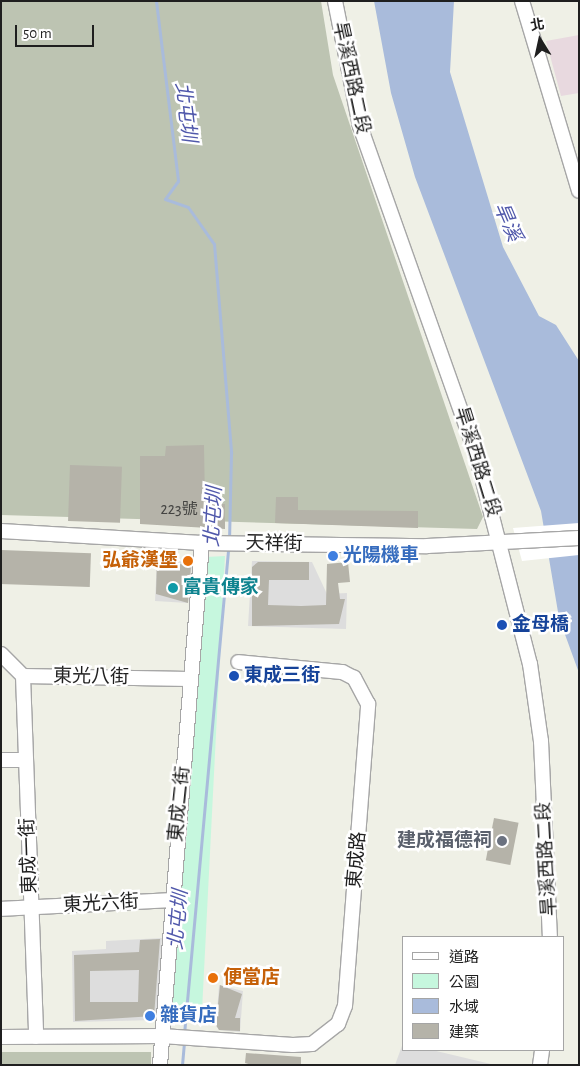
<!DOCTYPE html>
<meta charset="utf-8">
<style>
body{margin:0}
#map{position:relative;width:580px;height:1066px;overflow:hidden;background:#eff0e6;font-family:"Alegreya Sans","Noto Sans TC",sans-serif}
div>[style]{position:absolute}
.residential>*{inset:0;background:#ddd}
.industrial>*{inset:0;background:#e8d9df}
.construction>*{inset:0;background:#bdc4b2;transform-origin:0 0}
.park>*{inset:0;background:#c6f7de}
.water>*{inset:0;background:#a9bbdb}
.pier>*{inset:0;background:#fff}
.stream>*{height:3px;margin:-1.5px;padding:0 1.5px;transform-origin:1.5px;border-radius:1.5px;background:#a9bbdb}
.building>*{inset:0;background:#b5b3a9;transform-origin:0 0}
.roads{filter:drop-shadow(1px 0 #a6a6a6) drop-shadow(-1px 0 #a6a6a6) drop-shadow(0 1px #a6a6a6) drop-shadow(0 -1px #a6a6a6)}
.minor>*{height:14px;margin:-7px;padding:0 7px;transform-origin:7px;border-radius:7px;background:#fff}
.dots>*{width:14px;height:14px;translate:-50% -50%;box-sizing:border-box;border:2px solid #fff;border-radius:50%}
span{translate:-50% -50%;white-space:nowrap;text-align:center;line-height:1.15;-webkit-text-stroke:5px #fff;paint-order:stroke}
.number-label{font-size:16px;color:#444442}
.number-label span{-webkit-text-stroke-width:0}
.street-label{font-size:19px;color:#1f1f1f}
.shop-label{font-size:19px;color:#366cbe;font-weight:700}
.left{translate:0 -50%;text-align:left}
.food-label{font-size:19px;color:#c56008;font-weight:700}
.right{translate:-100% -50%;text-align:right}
.culture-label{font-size:19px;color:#0d838f;font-weight:700}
.transit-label{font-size:19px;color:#164399;font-weight:700}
.worship-label{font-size:19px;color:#5b616d;font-weight:700}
.water-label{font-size:20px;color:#5058ab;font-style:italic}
.frame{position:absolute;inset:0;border:2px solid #1f1f1f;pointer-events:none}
.legend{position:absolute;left:402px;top:936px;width:162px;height:115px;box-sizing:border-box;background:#fff;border:1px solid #a5a5a5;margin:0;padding:6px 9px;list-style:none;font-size:15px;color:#1f1f1f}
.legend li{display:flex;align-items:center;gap:10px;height:25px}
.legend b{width:25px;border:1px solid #a5a5a5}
.north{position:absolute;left:515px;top:15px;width:50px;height:50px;-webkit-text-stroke:4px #fff;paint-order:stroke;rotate:350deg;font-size:14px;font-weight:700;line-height:20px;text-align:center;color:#1f1f1f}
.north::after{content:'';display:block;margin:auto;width:18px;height:22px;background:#1f1f1f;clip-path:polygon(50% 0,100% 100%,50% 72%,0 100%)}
.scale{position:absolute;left:15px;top:25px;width:79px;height:22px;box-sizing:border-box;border:2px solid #1f1f1f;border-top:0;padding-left:6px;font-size:15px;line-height:18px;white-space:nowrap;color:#1f1f1f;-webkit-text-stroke:4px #fff;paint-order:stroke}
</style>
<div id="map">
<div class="residential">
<i style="clip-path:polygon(157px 560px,188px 562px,192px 566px,188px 603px,155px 601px)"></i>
<i style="clip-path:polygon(252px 561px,312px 562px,327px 594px,347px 593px,346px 629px,248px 626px)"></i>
<i style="clip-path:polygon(162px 938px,156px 1020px,73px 1022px,72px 951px,106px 949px,106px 941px)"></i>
<i style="clip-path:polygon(219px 985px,243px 991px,240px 1032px,219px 1030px,216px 1026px)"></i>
<i style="clip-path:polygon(403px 1043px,404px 1050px,432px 1050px,495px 1065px,395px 1065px)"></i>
</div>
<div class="industrial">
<i style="clip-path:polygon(579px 35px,579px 93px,561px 96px,546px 41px)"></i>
</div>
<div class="construction">
<i style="clip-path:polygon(1px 1px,321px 1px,333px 75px,483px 517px,477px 529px,1px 515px)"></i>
<i style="left:1px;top:1052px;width:150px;height:13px"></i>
</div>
<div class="park">
<i style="clip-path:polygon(225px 556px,202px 1011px,172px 1010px,206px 557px)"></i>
</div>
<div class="water">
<i style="clip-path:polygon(374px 1px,454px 1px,450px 72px,503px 247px,539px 316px,556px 325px,579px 361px,579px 673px,559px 618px,541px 511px,415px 177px,391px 93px)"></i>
</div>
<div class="pier">
<i style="clip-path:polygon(579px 523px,579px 555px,522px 561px,513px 528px)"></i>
</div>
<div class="stream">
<i style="left:156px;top:1px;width:181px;rotate:83deg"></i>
<i style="left:178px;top:181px;width:22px;rotate:126deg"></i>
<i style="left:165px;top:199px;width:24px;rotate:19deg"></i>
<i style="left:188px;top:207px;width:45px;rotate:54.9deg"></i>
<i style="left:214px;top:244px;width:210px;rotate:85.3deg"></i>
<i style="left:231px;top:453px;width:86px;rotate:91.3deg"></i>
<i style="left:184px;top:1034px;width:489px;rotate:-84.8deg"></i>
<i style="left:182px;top:1065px;width:25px;rotate:-85deg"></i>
</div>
<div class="building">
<i style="clip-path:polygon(204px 445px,205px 504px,225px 504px,225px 529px,140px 524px,140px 456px,165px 456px,166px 446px)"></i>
<i style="left:70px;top:465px;width:52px;height:56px;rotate:2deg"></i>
<i style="clip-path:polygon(276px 497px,298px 497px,298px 510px,418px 511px,418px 528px,275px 523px)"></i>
<i style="left:1px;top:550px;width:90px;height:34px;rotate:2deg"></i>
<i style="clip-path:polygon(157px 560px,191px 566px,188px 603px,156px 594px)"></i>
<i style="clip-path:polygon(258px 562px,309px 562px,309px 580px,269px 580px,268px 605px,301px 606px,326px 605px,327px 564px,348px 562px,350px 582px,338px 583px,340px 599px,345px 599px,339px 624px,252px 626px,252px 567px)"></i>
<i style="left:494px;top:818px;width:25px;height:43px;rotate:11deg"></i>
<i style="clip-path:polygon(evenodd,160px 939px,154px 1016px,75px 1021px,74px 955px,139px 952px,140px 940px,160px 939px,139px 970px,138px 1002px,90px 1002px,90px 971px,139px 970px)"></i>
<i style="clip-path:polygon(220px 985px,242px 994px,235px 1018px,240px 1018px,240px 1031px,219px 1030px,216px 1025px)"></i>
<i style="clip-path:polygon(246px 1053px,301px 1057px,301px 1065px,252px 1065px,245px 1063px)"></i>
</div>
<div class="roads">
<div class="minor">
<i style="left:335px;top:1px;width:127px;rotate:78.7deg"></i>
<i style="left:360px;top:126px;width:348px;rotate:70.5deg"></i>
<i style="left:476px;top:454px;width:217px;rotate:75.6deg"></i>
<i style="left:530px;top:664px;width:78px;rotate:81.9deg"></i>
<i style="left:541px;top:741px;width:196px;rotate:87.4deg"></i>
<i style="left:522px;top:1px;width:198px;rotate:73.3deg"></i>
<i style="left:1px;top:531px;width:201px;rotate:3.4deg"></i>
<i style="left:202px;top:543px;width:225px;rotate:0.8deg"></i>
<i style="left:427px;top:546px;width:152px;rotate:-3deg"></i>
<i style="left:1px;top:654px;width:31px;rotate:45deg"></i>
<i style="left:23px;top:676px;width:166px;rotate:1deg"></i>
<i style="left:23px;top:676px;width:361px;rotate:87.9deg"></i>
<i style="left:1px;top:760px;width:24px"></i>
<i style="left:1px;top:909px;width:170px;rotate:-3deg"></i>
<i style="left:1px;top:1037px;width:161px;rotate:-0.4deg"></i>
<i style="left:162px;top:1036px;width:131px;rotate:3.9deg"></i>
<i style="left:293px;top:1045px;width:19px;rotate:-3deg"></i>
<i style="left:312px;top:1044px;width:33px;rotate:-38deg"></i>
<i style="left:338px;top:1024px;width:19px;rotate:-69deg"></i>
<i style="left:345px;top:1006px;width:303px;rotate:-85.6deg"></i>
<i style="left:368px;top:704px;width:30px;rotate:-118deg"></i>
<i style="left:354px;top:678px;width:13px;rotate:-153deg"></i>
<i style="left:342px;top:672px;width:104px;rotate:-174.5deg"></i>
<i style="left:160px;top:1065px;width:524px;rotate:-85.4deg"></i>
<i style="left:540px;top:1065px;width:15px;rotate:-82deg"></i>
</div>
</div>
<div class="dots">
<i style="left:333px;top:556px;background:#3f7fe0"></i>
<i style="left:188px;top:561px;background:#e8710a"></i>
<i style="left:173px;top:588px;background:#0f9aa8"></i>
<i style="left:502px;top:625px;background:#1a4fb4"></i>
<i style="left:234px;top:676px;background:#1a4fb4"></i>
<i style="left:502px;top:841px;background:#6b7280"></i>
<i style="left:213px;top:978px;background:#e8710a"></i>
<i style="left:150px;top:1016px;background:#3f7fe0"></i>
</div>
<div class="number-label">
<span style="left:179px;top:509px">223號</span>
</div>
<div class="street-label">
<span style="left:351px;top:78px;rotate:78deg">旱溪西路二段</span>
<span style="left:477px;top:462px;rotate:73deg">旱溪西路二段</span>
<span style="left:274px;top:544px;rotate:1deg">天祥街</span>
<span style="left:91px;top:677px;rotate:1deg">東光八街</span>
<span style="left:180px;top:804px;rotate:-84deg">東成二街</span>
<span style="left:29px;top:856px;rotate:-92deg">東成一街</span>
<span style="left:547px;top:859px;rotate:-93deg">旱溪西路二段</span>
<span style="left:357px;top:860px;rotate:-85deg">東成路</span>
<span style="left:101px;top:904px;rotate:-3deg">東光六街</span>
</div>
<div class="shop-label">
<span class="left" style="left:343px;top:556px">光陽機車</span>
<span class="left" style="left:160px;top:1016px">雜貨店</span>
</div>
<div class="food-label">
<span class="right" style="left:178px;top:561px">弘爺漢堡</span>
<span class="left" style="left:223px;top:978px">便當店</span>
</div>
<div class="culture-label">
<span class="left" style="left:183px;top:588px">富貴傳家</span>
</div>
<div class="transit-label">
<span class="left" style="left:512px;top:625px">金母橋</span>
<span class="left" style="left:244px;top:676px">東成三街</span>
</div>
<div class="worship-label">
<span class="right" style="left:492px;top:841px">建成福德祠</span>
</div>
<div class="water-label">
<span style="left:185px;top:112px;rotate:83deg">北屯圳</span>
<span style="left:507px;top:222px;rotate:67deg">旱溪</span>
<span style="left:214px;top:517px;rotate:-87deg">北屯圳</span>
<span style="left:179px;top:920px;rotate:-85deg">北屯圳</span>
</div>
<div class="frame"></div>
<ul class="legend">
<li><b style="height:6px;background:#fff"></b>道路</li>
<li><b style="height:14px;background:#c6f7de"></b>公園</li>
<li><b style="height:14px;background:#a9bbdb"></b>水域</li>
<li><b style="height:14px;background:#b5b3a9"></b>建築</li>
</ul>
<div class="north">北</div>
<div class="scale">50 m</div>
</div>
